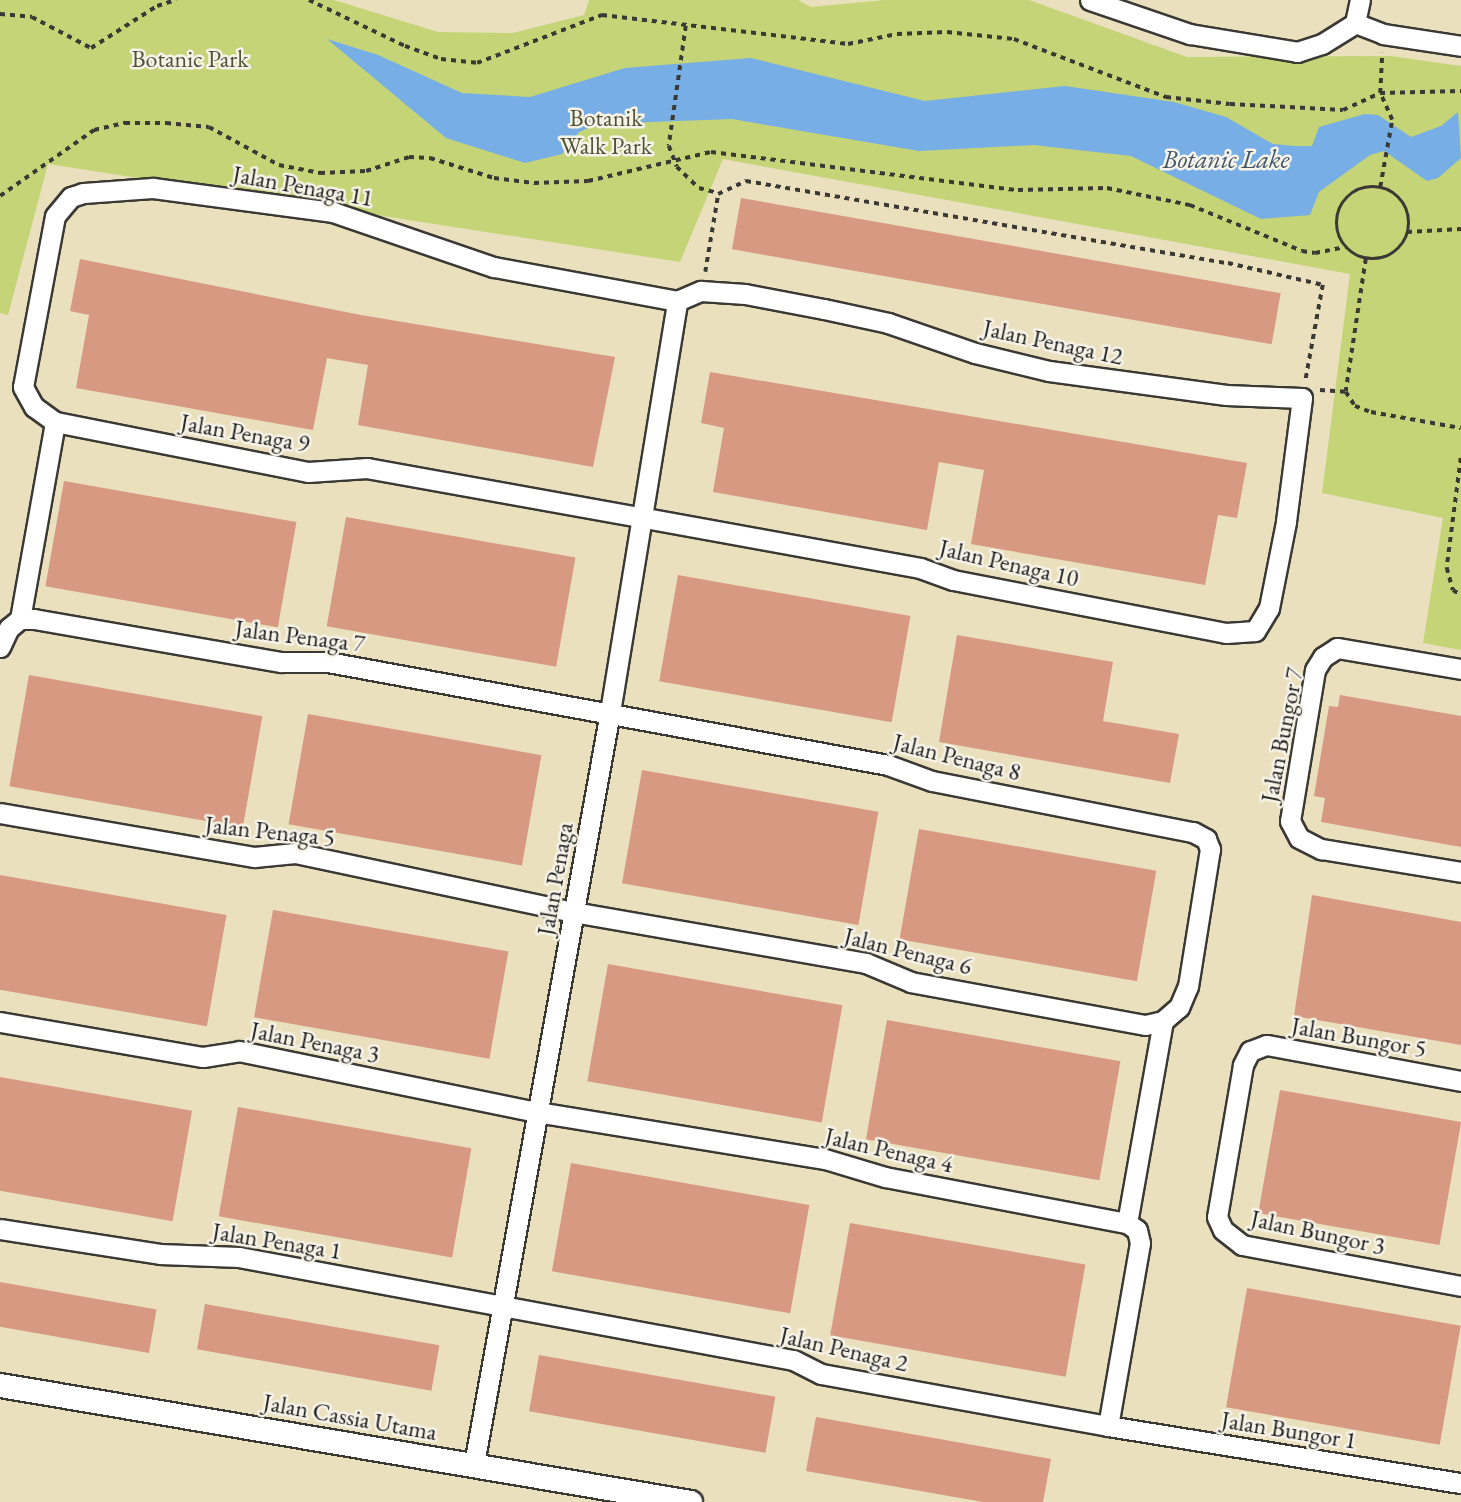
<!DOCTYPE html>
<style>
body{margin:0}
#map{position:relative;width:1461px;height:1502px;overflow:hidden;background:#eae0be;font-family:"EB Garamond",serif}
div>[style]{position:absolute}
.green>*{inset:0;background:#c4d477}
.water>*{inset:0;background:#76aee5}
.building>*{inset:0;background:#d79982;transform-origin:0 0}
.path>*{height:3.5px;margin-top:-1.75px;transform-origin:0;background:repeating-linear-gradient(90deg,#3b3934 0 5px,transparent 0 10px)}
.path>.ring{margin:-1.75px;padding:0;box-sizing:content-box;background:none;border:3.5px solid #3b3934;border-radius:50%}
.roads{filter:drop-shadow(2px 0 #3b3934) drop-shadow(-2px 0 #3b3934) drop-shadow(0 2px #3b3934) drop-shadow(0 -2px #3b3934)}
.minor>*{height:19px;margin:-9.5px;padding:0 9.5px;transform-origin:9.5px;border-radius:9.5px;background:#fff}
.tertiary>*{height:23px;margin:-11.5px;padding:0 11.5px;transform-origin:11.5px;border-radius:11.5px;background:#fff}
span{translate:-50% -50%;white-space:nowrap;text-align:center;line-height:1.15;-webkit-text-stroke:5px #f7f3e8;paint-order:stroke}
.park-label{font-size:24px;color:#4e5337}
.street-label{font-size:24px;color:#1c1c1c}
.water-label{font-size:26px;color:#40566c;font-style:italic}
</style>
<div id="map">
<div class="green">
<i style="clip-path:polygon(0 0,334px 0,438px 32px,513px 33px,584px 15px,589px 0,798px 0,811px 7px,885px 0,1029px 0,1187px 57px,1391px 56px,1461px 66px,1461px 650px,1423px 643px,1443px 518px,1322px 493px,1350px 274px,723px 159px,680px 262px,48px 164px,8px 315px,0 313px)"></i>
</div>
<div class="water">
<i style="clip-path:polygon(327px 39px,378px 55px,462px 93px,530px 97px,625px 68px,751px 58px,925px 101px,1065px 86px,1174px 102px,1226px 117px,1273px 144px,1295px 146px,1312px 146px,1319px 127px,1365px 114px,1378px 115px,1411px 137px,1441px 126px,1458px 112px,1461px 158px,1438px 178px,1427px 181px,1384px 151px,1370px 155px,1319px 192px,1310px 215px,1261px 219px,1131px 156px,1034px 145px,919px 151px,732px 119px,598px 124px,579px 132px,562px 154px,525px 163px,446px 138px)"></i>
</div>
<div class="building">
<i style="left:741px;top:198px;width:548px;height:52px;rotate:10deg"></i>
<i style="clip-path:polygon(80px 259px,361px 315px,615px 357px,593px 467px,358px 425px,368px 365px,327px 358px,313px 430px,76px 388px,89px 315px,70px 311px)"></i>
<i style="clip-path:polygon(710px 372px,1247px 463px,1237px 518px,1218px 515px,1205px 585px,971px 544px,984px 470px,939px 462px,927px 530px,713px 492px,724px 428px,701px 423px)"></i>
<i style="left:64px;top:481px;width:236px;height:107px;rotate:10deg"></i>
<i style="left:346px;top:517px;width:233px;height:111px;rotate:10deg"></i>
<i style="left:678px;top:575px;width:236px;height:108px;rotate:10deg"></i>
<i style="clip-path:polygon(957px 635px,1113px 662px,1103px 721px,1179px 734px,1170px 783px,939px 742px)"></i>
<i style="left:29px;top:675px;width:237px;height:113px;rotate:10deg"></i>
<i style="clip-path:polygon(1340px 695px,1461px 716px,1461px 847px,1321px 822px,1325px 798px,1314px 796px,1329px 706px,1338px 707px)"></i>
<i style="left:308px;top:714px;width:237px;height:112px;rotate:10deg"></i>
<i style="left:642px;top:770px;width:240px;height:115px;rotate:10deg"></i>
<i style="left:919px;top:829px;width:241px;height:112px;rotate:10deg"></i>
<i style="left:0;top:875px;width:230px;height:113px;rotate:10deg"></i>
<i style="clip-path:polygon(1312px 895px,1461px 922px,1461px 1045px,1294px 1016px)"></i>
<i style="left:273px;top:910px;width:239px;height:109px;rotate:10deg"></i>
<i style="left:608px;top:964px;width:238px;height:119px;rotate:10deg"></i>
<i style="left:887px;top:1020px;width:237px;height:121px;rotate:10deg"></i>
<i style="left:0;top:1077px;width:195px;height:112px;rotate:10deg"></i>
<i style="left:1280px;top:1090px;width:184px;height:125px;rotate:10deg"></i>
<i style="left:238px;top:1107px;width:237px;height:111px;rotate:10deg"></i>
<i style="left:571px;top:1163px;width:242px;height:110px;rotate:10deg"></i>
<i style="left:850px;top:1223px;width:239px;height:114px;rotate:10deg"></i>
<i style="left:0;top:1282px;width:159px;height:44px;rotate:10deg"></i>
<i style="left:1247px;top:1288px;width:217px;height:121px;rotate:10deg"></i>
<i style="left:205px;top:1304px;width:238px;height:46px;rotate:10deg"></i>
<i style="left:539px;top:1355px;width:240px;height:57px;rotate:10deg"></i>
<i style="clip-path:polygon(816px 1417px,1051px 1459px,1043px 1502px,983px 1502px,806px 1471px)"></i>
</div>
<div class="path">
<i style="left:309px;top:0;width:106px;rotate:25.6deg"></i>
<i style="left:405px;top:46px;width:38px;rotate:20deg"></i>
<i style="left:441px;top:59px;width:36px;rotate:6deg"></i>
<i style="left:477px;top:63px;width:134px;rotate:-21deg"></i>
<i style="left:602px;top:15px;width:248px;rotate:6.7deg"></i>
<i style="left:848px;top:44px;width:50px;rotate:-11.5deg"></i>
<i style="left:897px;top:34px;width:50px;rotate:-2.3deg"></i>
<i style="left:947px;top:32px;width:67px;rotate:6deg"></i>
<i style="left:1014px;top:39px;width:163px;rotate:20.9deg"></i>
<i style="left:1166px;top:97px;width:64px;rotate:6.2deg"></i>
<i style="left:1230px;top:104px;width:113px;rotate:3deg"></i>
<i style="left:1343px;top:110px;width:41px;rotate:-24.7deg"></i>
<i style="left:1380px;top:93px;width:81px;rotate:-1.4deg"></i>
<i style="left:0;top:14px;width:32px;rotate:5deg"></i>
<i style="left:32px;top:17px;width:67px;rotate:27.7deg"></i>
<i style="left:91px;top:48px;width:78px;rotate:-32.5deg"></i>
<i style="left:157px;top:6px;width:20px;rotate:-18deg"></i>
<i style="left:686px;top:26px;width:121px;rotate:98.1deg"></i>
<i style="left:669px;top:146px;width:22px;rotate:69deg"></i>
<i style="left:677px;top:167px;width:30px;rotate:44deg"></i>
<i style="left:699px;top:188px;width:20px;rotate:15deg"></i>
<i style="left:1380px;top:187px;width:68px;rotate:-79.8deg"></i>
<i style="left:1392px;top:120px;width:30px;rotate:-114deg"></i>
<i style="left:1380px;top:93px;width:40px;rotate:-87.1deg"></i>
<i class="ring" style="left:1337px;top:187px;width:68.5px;height:68.5px"></i>
<i style="left:0;top:196px;width:115px;rotate:-35.1deg"></i>
<i style="left:94px;top:130px;width:32px;rotate:-13deg"></i>
<i style="left:125px;top:123px;width:41px"></i>
<i style="left:166px;top:123px;width:43px;rotate:5.3deg"></i>
<i style="left:209px;top:127px;width:80px;rotate:28.5deg"></i>
<i style="left:279px;top:165px;width:42px;rotate:11deg"></i>
<i style="left:320px;top:173px;width:46px;rotate:-2.5deg"></i>
<i style="left:366px;top:171px;width:45px;rotate:-18deg"></i>
<i style="left:409px;top:157px;width:21px;rotate:3deg"></i>
<i style="left:430px;top:158px;width:67px;rotate:17.4deg"></i>
<i style="left:494px;top:178px;width:40px;rotate:7.1deg"></i>
<i style="left:534px;top:183px;width:54px;rotate:-2.1deg"></i>
<i style="left:588px;top:181px;width:126px;rotate:-13.3deg"></i>
<i style="left:711px;top:152px;width:309px;rotate:7.1deg"></i>
<i style="left:1018px;top:190px;width:89px;rotate:-1.3deg"></i>
<i style="left:1107px;top:188px;width:85px;rotate:11.6deg"></i>
<i style="left:1190px;top:205px;width:121px;rotate:22.3deg"></i>
<i style="left:1302px;top:251px;width:13px;rotate:9deg"></i>
<i style="left:1315px;top:253px;width:31px;rotate:-11deg"></i>
<i style="left:1407px;top:232px;width:54px;rotate:-3.2deg"></i>
<i style="left:1366px;top:259px;width:134px;rotate:98.6deg"></i>
<i style="left:1346px;top:392px;width:17px;rotate:57deg"></i>
<i style="left:1355px;top:406px;width:17px;rotate:21deg"></i>
<i style="left:1371px;top:412px;width:91px;rotate:10.1deg"></i>
<i style="left:705px;top:272px;width:79px;rotate:-80.5deg"></i>
<i style="left:718px;top:194px;width:31px;rotate:-25deg"></i>
<i style="left:746px;top:181px;width:489px;rotate:9.7deg"></i>
<i style="left:1228px;top:263px;width:98px;rotate:13deg"></i>
<i style="left:1323px;top:285px;width:96px;rotate:100.3deg"></i>
<i style="left:1320px;top:390px;width:26px;rotate:4deg"></i>
<i style="left:1461px;top:458px;width:111px;rotate:97.3deg"></i>
<i style="left:1447px;top:568px;width:23px;rotate:75deg"></i>
<i style="left:1453px;top:590px;width:9px;rotate:32deg"></i>
</div>
<div class="roads">
<div class="minor">
<i style="left:1090px;top:0;width:106px;rotate:18.8deg"></i>
<i style="left:1190px;top:34px;width:109px;rotate:9.5deg"></i>
<i style="left:1297px;top:52px;width:26px;rotate:-18deg"></i>
<i style="left:1322px;top:44px;width:39px;rotate:-32deg"></i>
<i style="left:1355px;top:23px;width:30px;rotate:21deg"></i>
<i style="left:1383px;top:34px;width:79px;rotate:8.7deg"></i>
<i style="left:1355px;top:23px;width:24px;rotate:-78deg"></i>
<i style="left:153px;top:188px;width:182px;rotate:7.6deg"></i>
<i style="left:333px;top:212px;width:170px;rotate:18.9deg"></i>
<i style="left:494px;top:267px;width:186px;rotate:10.5deg"></i>
<i style="left:677px;top:301px;width:26px;rotate:-23deg"></i>
<i style="left:701px;top:291px;width:44px;rotate:3.9deg"></i>
<i style="left:745px;top:294px;width:80px;rotate:10.8deg"></i>
<i style="left:824px;top:309px;width:66px;rotate:12.3deg"></i>
<i style="left:888px;top:323px;width:92px;rotate:19deg"></i>
<i style="left:975px;top:353px;width:76px;rotate:13.7deg"></i>
<i style="left:1049px;top:371px;width:179px;rotate:7.7deg"></i>
<i style="left:1226px;top:395px;width:76px;rotate:2.3deg"></i>
<i style="left:1302px;top:398px;width:125px;rotate:97.4deg"></i>
<i style="left:1286px;top:522px;width:88px;rotate:101.2deg"></i>
<i style="left:1269px;top:608px;width:27px;rotate:121deg"></i>
<i style="left:1255px;top:631px;width:29px;rotate:176deg"></i>
<i style="left:1226px;top:633px;width:278px;rotate:-169deg"></i>
<i style="left:953px;top:580px;width:35px;rotate:-160deg"></i>
<i style="left:920px;top:568px;width:286px;rotate:-169.7deg"></i>
<i style="left:639px;top:517px;width:276px;rotate:-169.8deg"></i>
<i style="left:367px;top:468px;width:59px;rotate:176.1deg"></i>
<i style="left:308px;top:472px;width:258px;rotate:-168.8deg"></i>
<i style="left:55px;top:422px;width:26px;rotate:-144deg"></i>
<i style="left:34px;top:407px;width:23px;rotate:-119deg"></i>
<i style="left:23px;top:387px;width:174px;rotate:-79.4deg"></i>
<i style="left:55px;top:216px;width:25px;rotate:-50deg"></i>
<i style="left:71px;top:197px;width:13px;rotate:-18deg"></i>
<i style="left:83px;top:193px;width:70px;rotate:-4.1deg"></i>
<i style="left:20px;top:619px;width:200px;rotate:-79.9deg"></i>
<i style="left:0;top:647px;width:21px;rotate:-65deg"></i>
<i style="left:9px;top:628px;width:14px;rotate:-39deg"></i>
<i style="left:20px;top:619px;width:14px"></i>
<i style="left:34px;top:619px;width:251px;rotate:9.9deg"></i>
<i style="left:281px;top:662px;width:47px"></i>
<i style="left:328px;top:662px;width:569px;rotate:10.42deg"></i>
<i style="left:888px;top:765px;width:47px;rotate:20deg"></i>
<i style="left:932px;top:781px;width:266px;rotate:11.1deg"></i>
<i style="left:1193px;top:832px;width:15px;rotate:28deg"></i>
<i style="left:1206px;top:839px;width:11px;rotate:68deg"></i>
<i style="left:1210px;top:849px;width:139px;rotate:99.1deg"></i>
<i style="left:1188px;top:986px;width:23px;rotate:113deg"></i>
<i style="left:1179px;top:1007px;width:21px;rotate:139deg"></i>
<i style="left:1163px;top:1021px;width:18px;rotate:167deg"></i>
<i style="left:1145px;top:1025px;width:238px;rotate:-169.6deg"></i>
<i style="left:911px;top:982px;width:49px;rotate:-157.1deg"></i>
<i style="left:866px;top:963px;width:297px;rotate:-170.1deg"></i>
<i style="left:573px;top:912px;width:284px;rotate:-168deg"></i>
<i style="left:295px;top:853px;width:41px;rotate:174.4deg"></i>
<i style="left:254px;top:857px;width:258px;rotate:-170.2deg"></i>
<i style="left:1461px;top:669px;width:126px;rotate:-170.4deg"></i>
<i style="left:1337px;top:648px;width:17px;rotate:147deg"></i>
<i style="left:1323px;top:657px;width:15px;rotate:122deg"></i>
<i style="left:1315px;top:670px;width:153px;rotate:99.4deg"></i>
<i style="left:1290px;top:821px;width:19px;rotate:62deg"></i>
<i style="left:1299px;top:838px;width:25px;rotate:27deg"></i>
<i style="left:1321px;top:849px;width:142px;rotate:9.3deg"></i>
<i style="left:0;top:1022px;width:206px;rotate:9.8deg"></i>
<i style="left:203px;top:1057px;width:36px;rotate:-9deg"></i>
<i style="left:239px;top:1051px;width:304px;rotate:11.6deg"></i>
<i style="left:537px;top:1112px;width:292px;rotate:9.3deg"></i>
<i style="left:825px;top:1159px;width:63px;rotate:16.7deg"></i>
<i style="left:885px;top:1177px;width:246px;rotate:10.8deg"></i>
<i style="left:1127px;top:1223px;width:12px;rotate:35deg"></i>
<i style="left:1137px;top:1230px;width:13px;rotate:77deg"></i>
<i style="left:1140px;top:1243px;width:186px;rotate:99.9deg"></i>
<i style="left:1108px;top:1426px;width:292px;rotate:-169.7deg"></i>
<i style="left:821px;top:1374px;width:31px;rotate:-153deg"></i>
<i style="left:793px;top:1360px;width:563px;rotate:-169.47deg"></i>
<i style="left:239px;top:1257px;width:79px;rotate:-177.8deg"></i>
<i style="left:160px;top:1254px;width:162px;rotate:-171.1deg"></i>
<i style="left:1461px;top:1081px;width:198px;rotate:-169.5deg"></i>
<i style="left:1266px;top:1045px;width:17px;rotate:159deg"></i>
<i style="left:1250px;top:1051px;width:16px;rotate:117deg"></i>
<i style="left:1243px;top:1065px;width:154px;rotate:99.7deg"></i>
<i style="left:1217px;top:1217px;width:14px;rotate:65deg"></i>
<i style="left:1223px;top:1230px;width:24px;rotate:38deg"></i>
<i style="left:1242px;top:1245px;width:223px;rotate:10.6deg"></i>
<i style="left:1127px;top:1223px;width:205px;rotate:-79.9deg"></i>
<i style="left:1108px;top:1426px;width:358px;rotate:9.2deg"></i>
<i style="left:474px;top:1464px;width:764px;rotate:-79.75deg"></i>
<i style="left:610px;top:712px;width:416px;rotate:-80.7deg"></i>
</div>
<div class="tertiary">
<i style="left:0;top:1385px;width:700px;rotate:9.62deg"></i>
</div>
</div>
<div class="park-label">
<span style="left:190px;top:59px">Botanic Park</span>
<span style="left:606px;top:132px">Botanik<br>Walk Park</span>
</div>
<div class="street-label">
<span style="left:303px;top:186px;rotate:10deg">Jalan Penaga 11</span>
<span style="left:1053px;top:342px;rotate:12deg">Jalan Penaga 12</span>
<span style="left:245px;top:433px;rotate:10deg">Jalan Penaga 9</span>
<span style="left:1009px;top:563px;rotate:13deg">Jalan Penaga 10</span>
<span style="left:300px;top:636px;rotate:7deg">Jalan Penaga 7</span>
<span style="left:1282px;top:735px;rotate:-79deg">Jalan Bungor 7</span>
<span style="left:957px;top:757px;rotate:14deg">Jalan Penaga 8</span>
<span style="left:270px;top:831px;rotate:6deg">Jalan Penaga 5</span>
<span style="left:555px;top:879px;rotate:-80deg">Jalan Penaga</span>
<span style="left:908px;top:951px;rotate:14deg">Jalan Penaga 6</span>
<span style="left:1359px;top:1037px;rotate:10deg">Jalan Bungor 5</span>
<span style="left:315px;top:1042px;rotate:11deg">Jalan Penaga 3</span>
<span style="left:889px;top:1150px;rotate:13deg">Jalan Penaga 4</span>
<span style="left:1318px;top:1232px;rotate:12deg">Jalan Bungor 3</span>
<span style="left:277px;top:1241px;rotate:9deg">Jalan Penaga 1</span>
<span style="left:844px;top:1349px;rotate:13deg">Jalan Penaga 2</span>
<span style="left:350px;top:1417px;rotate:10deg">Jalan Cassia Utama</span>
<span style="left:1289px;top:1430px;rotate:9deg">Jalan Bungor 1</span>
</div>
<div class="water-label">
<span style="left:1226px;top:160px">Botanic Lake</span>
</div>
</div>
